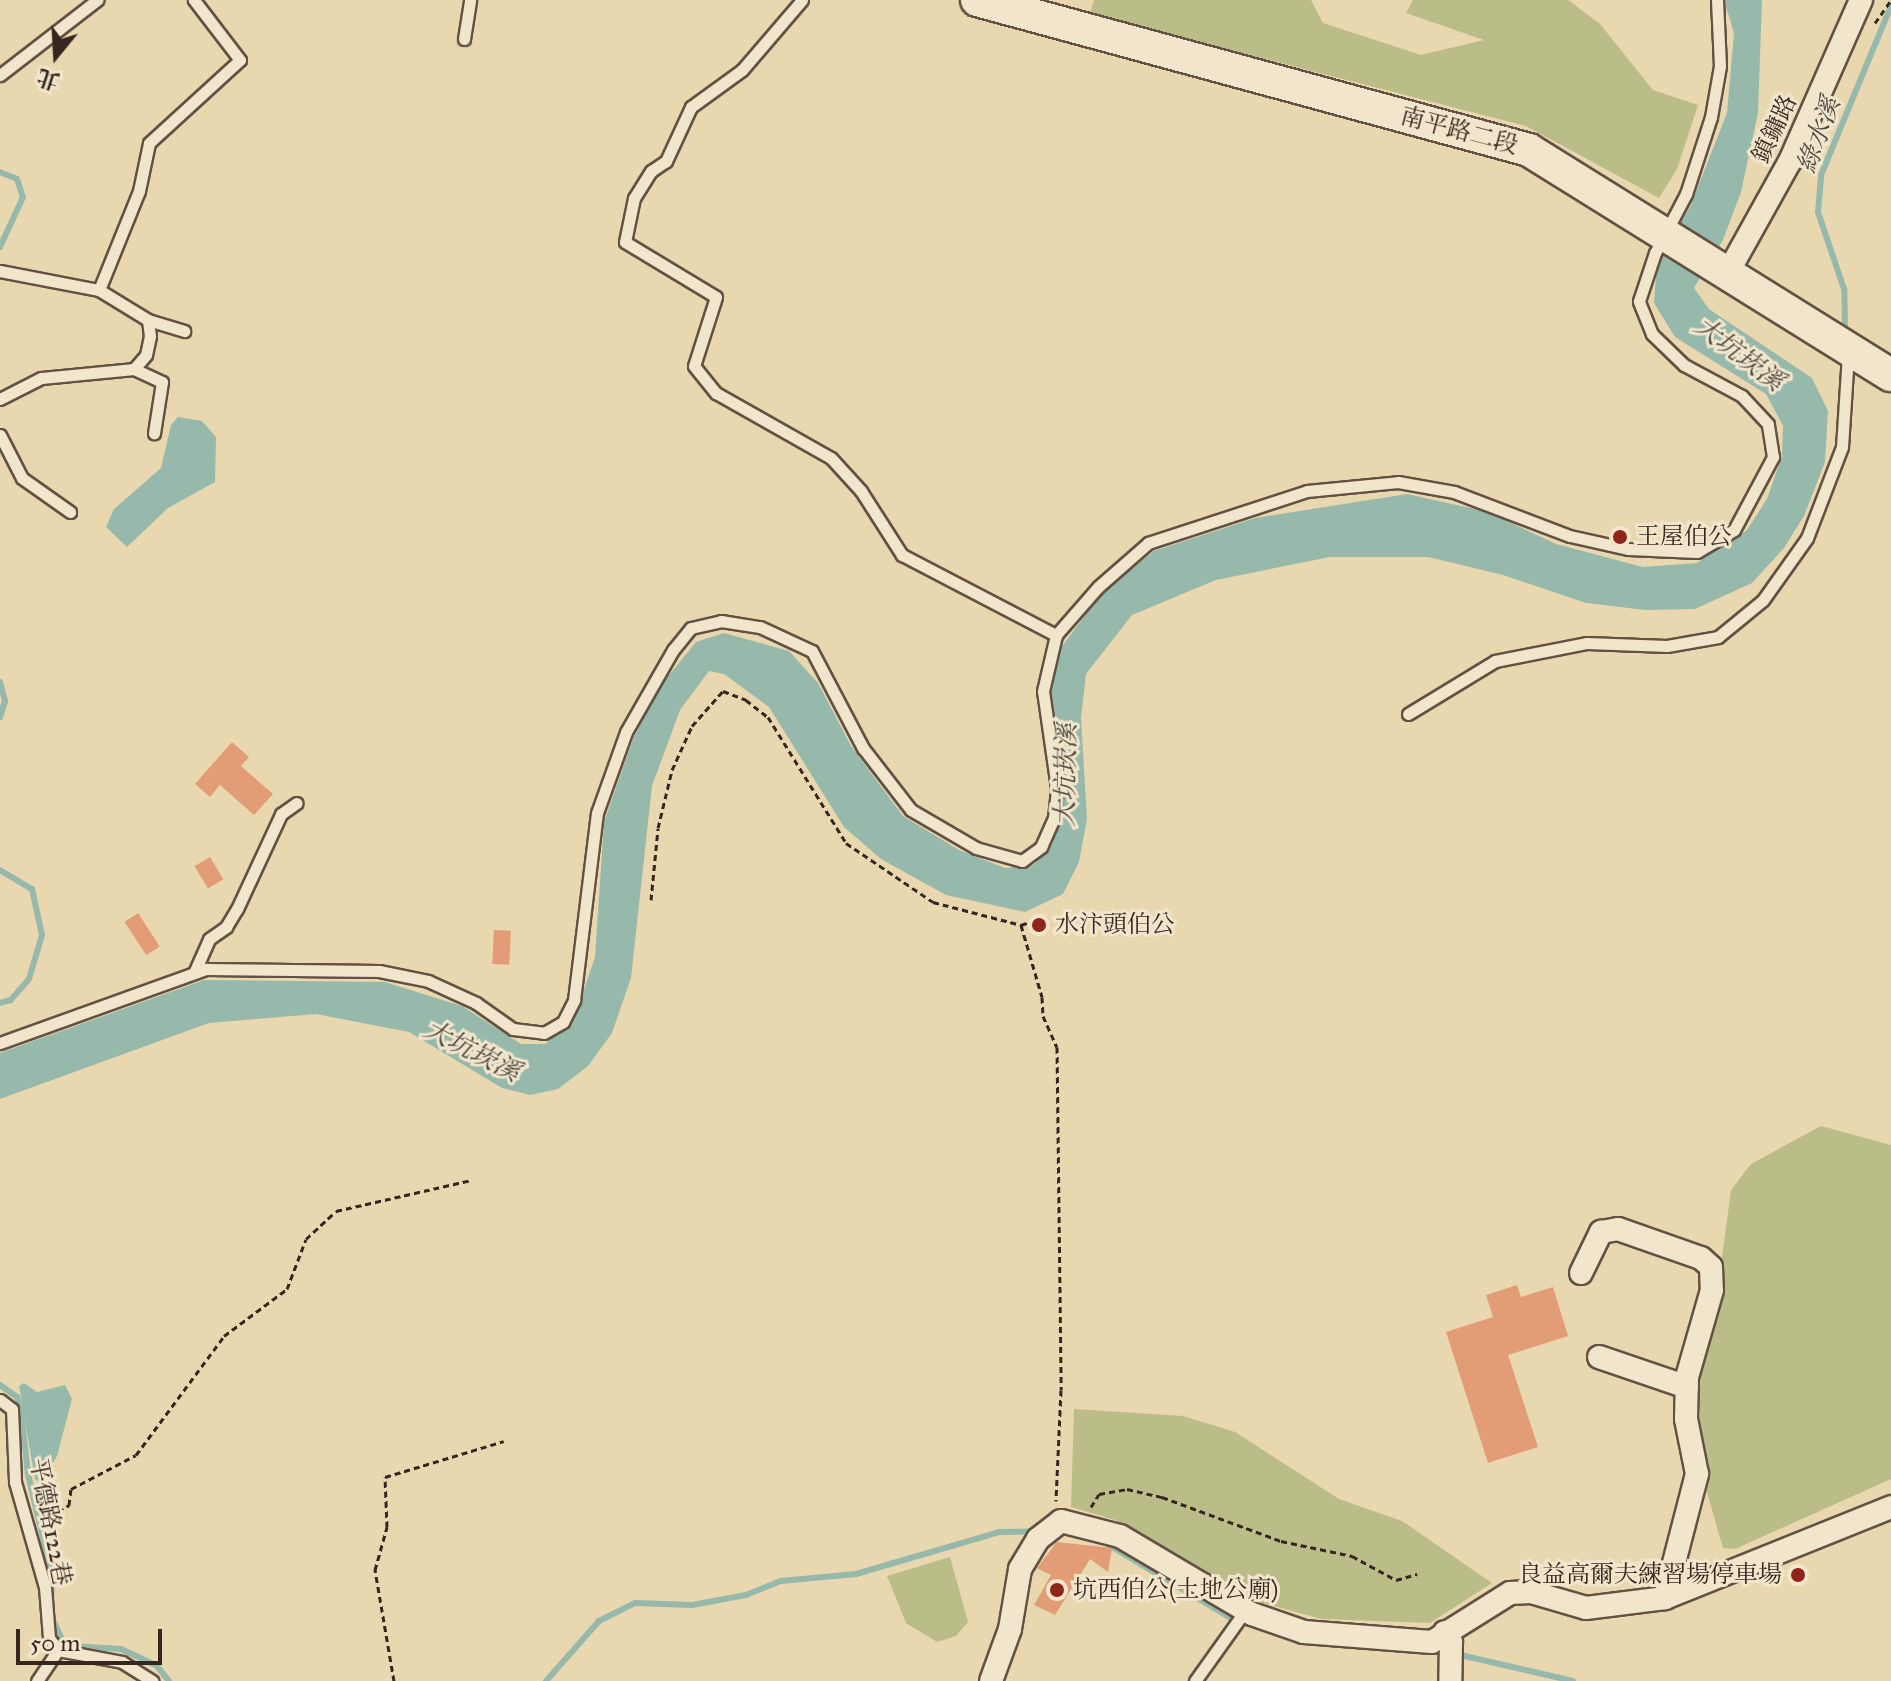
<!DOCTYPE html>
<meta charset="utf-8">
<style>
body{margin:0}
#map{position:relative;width:1891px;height:1681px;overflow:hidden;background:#e9d7af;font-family:"IM FELL Great Primer","Noto Serif TC",serif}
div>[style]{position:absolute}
.green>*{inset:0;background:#babd88}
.water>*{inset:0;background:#97b9ac}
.stream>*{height:6px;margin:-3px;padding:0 3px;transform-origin:3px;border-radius:3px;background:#97b9ac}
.building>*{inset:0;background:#e39d76;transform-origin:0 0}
.path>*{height:3px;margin-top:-1.5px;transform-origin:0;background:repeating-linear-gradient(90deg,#36261f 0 6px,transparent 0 10px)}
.roads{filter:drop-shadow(2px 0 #635243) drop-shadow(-2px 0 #635243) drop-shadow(0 2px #635243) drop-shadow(0 -2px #635243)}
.lane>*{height:11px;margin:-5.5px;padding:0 5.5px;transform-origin:5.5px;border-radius:5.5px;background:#f1e5cb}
.street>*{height:22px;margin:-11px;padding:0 11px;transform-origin:11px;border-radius:11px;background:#f1e5cb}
.secondary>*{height:32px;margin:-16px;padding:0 16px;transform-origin:16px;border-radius:16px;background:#f1e5cb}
.dots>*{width:22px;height:22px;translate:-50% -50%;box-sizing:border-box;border:4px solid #f1e5cb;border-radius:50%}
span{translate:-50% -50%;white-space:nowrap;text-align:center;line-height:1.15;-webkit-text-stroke:6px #f1e5cb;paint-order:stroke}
.street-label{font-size:24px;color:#36261f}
.poi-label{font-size:24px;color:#36261f}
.left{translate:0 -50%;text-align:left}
.right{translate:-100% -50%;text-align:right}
.water-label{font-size:26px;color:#4e4b42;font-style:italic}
.north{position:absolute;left:16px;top:16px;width:80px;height:80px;-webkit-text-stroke:6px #f1e5cb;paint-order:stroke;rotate:198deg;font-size:22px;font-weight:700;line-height:32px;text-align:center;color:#36261f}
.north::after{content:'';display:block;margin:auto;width:28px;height:36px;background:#36261f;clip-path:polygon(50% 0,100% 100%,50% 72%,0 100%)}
.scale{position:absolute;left:16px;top:1629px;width:146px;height:36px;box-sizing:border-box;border:4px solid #36261f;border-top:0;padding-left:10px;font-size:24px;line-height:28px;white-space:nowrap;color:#36261f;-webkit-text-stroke:6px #f1e5cb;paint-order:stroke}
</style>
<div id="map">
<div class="green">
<i style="clip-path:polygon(1094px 0,1311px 0,1323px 23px,1421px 55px,1484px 40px,1406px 13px,1413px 0,1568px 0,1600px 24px,1653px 90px,1698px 105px,1677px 169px,1659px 198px,1526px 126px,1090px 14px)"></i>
<i style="clip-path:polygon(1821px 1126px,1891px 1145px,1891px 1479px,1735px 1549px,1723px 1548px,1706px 1489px,1694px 1406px,1714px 1318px,1731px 1190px,1751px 1164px)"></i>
<i style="clip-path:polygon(1074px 1409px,1183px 1416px,1235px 1432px,1339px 1499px,1402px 1521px,1492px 1583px,1430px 1623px,1321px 1619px,1253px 1600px,1115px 1520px,1071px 1507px)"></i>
<i style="clip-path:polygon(950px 1557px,968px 1622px,956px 1636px,937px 1642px,906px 1623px,887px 1576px)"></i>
</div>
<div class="water">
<i style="clip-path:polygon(1724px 0,1762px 0,1758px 113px,1741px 192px,1723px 240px,1694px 288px,1709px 309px,1812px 378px,1828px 411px,1825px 462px,1804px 516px,1784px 548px,1752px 583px,1695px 609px,1645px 610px,1586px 603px,1503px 575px,1428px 557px,1330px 557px,1216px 580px,1132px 615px,1086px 674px,1081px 718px,1087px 819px,1079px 862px,1063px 894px,1025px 912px,946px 895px,881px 859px,844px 827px,769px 707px,724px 674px,709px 671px,680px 710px,652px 786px,631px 978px,612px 1033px,588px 1066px,558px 1089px,530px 1095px,502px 1088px,409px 1032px,316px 1014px,209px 1023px,0 1099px,0 1053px,204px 980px,385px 982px,462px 1006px,521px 1044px,545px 1044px,574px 1019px,595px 957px,604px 822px,632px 742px,657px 690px,696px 642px,724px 633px,789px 651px,818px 683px,851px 746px,903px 816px,959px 850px,1005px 868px,1034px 865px,1052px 844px,1061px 804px,1051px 691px,1059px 650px,1102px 593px,1154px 551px,1255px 518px,1407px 494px,1488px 512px,1556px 544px,1643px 567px,1697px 563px,1747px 530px,1767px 499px,1782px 456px,1783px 426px,1766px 394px,1675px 337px,1654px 303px,1657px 263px,1690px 207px,1727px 113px,1734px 33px)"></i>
<i style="clip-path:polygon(178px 417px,202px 421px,216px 437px,215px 482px,168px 508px,127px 547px,106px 527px,114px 509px,161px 468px,171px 425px)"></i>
<i style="clip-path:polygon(24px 1383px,37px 1392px,65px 1385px,72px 1399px,57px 1456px,41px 1483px,35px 1479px,19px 1386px)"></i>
</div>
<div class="stream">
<i style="left:0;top:172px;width:18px;rotate:22deg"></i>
<i style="left:17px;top:179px;width:19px;rotate:72deg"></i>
<i style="left:23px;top:197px;width:55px;rotate:114.7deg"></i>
<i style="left:1845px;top:328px;width:39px;rotate:-91deg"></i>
<i style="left:1844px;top:289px;width:81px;rotate:-108.7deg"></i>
<i style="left:1818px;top:212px;width:37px;rotate:-85deg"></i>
<i style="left:1821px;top:175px;width:183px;rotate:-67.5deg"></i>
<i style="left:0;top:682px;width:20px;rotate:75deg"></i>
<i style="left:5px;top:701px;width:17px;rotate:107deg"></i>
<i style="left:0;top:870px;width:37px;rotate:31deg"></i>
<i style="left:32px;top:889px;width:47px;rotate:77.7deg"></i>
<i style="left:42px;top:935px;width:46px;rotate:106.5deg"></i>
<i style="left:29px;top:979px;width:28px;rotate:131deg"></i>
<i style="left:11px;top:1000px;width:11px;rotate:165deg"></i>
<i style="left:0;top:1385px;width:21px;rotate:35deg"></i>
<i style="left:17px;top:1397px;width:15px;rotate:74deg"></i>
<i style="left:21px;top:1411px;width:63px;rotate:83.7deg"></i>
<i style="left:28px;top:1474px;width:106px;rotate:76.9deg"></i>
<i style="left:52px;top:1577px;width:30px;rotate:92deg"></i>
<i style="left:1102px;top:1541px;width:148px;rotate:30.9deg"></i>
<i style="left:1229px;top:1617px;width:63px;rotate:18.4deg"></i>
<i style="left:52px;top:1618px;width:23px;rotate:65deg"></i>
<i style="left:62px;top:1639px;width:12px;rotate:35deg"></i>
<i style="left:72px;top:1646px;width:49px;rotate:3.5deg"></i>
<i style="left:121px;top:1649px;width:38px;rotate:25deg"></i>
<i style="left:156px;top:1665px;width:21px;rotate:51deg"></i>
<i style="left:1456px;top:1654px;width:120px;rotate:13deg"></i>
<i style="left:546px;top:1681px;width:80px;rotate:-48.5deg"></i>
<i style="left:599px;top:1621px;width:40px;rotate:-26.6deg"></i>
<i style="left:635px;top:1603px;width:57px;rotate:2deg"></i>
<i style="left:692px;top:1605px;width:55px;rotate:-10.5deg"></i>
<i style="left:746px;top:1595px;width:38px;rotate:-22deg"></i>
<i style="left:781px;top:1581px;width:75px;rotate:-5.3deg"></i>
<i style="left:856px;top:1574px;width:150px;rotate:-16.3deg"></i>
<i style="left:1000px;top:1532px;width:39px;rotate:-1deg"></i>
</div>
<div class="building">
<i style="clip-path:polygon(232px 742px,249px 757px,241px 766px,273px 794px,254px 815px,220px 785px,210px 797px,195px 784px)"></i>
<i style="left:210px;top:857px;width:26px;height:18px;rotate:59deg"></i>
<i style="left:138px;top:913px;width:40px;height:16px;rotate:57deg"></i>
<i style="left:494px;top:930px;width:17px;height:34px;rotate:3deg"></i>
<i style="clip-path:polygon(1517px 1285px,1521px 1297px,1553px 1287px,1568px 1336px,1508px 1355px,1538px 1447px,1488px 1463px,1446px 1332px,1493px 1317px,1486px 1295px)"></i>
<i style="clip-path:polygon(1057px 1542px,1112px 1548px,1108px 1572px,1090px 1559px,1055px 1615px,1034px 1605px,1051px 1575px,1037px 1568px)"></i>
</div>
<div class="path">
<i style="left:1875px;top:23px;width:28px;rotate:-55deg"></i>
<i style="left:651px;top:900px;width:72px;rotate:-84.4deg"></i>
<i style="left:658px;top:828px;width:60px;rotate:-76.4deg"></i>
<i style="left:672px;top:770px;width:48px;rotate:-65.6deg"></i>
<i style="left:692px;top:726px;width:47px;rotate:-48.5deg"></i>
<i style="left:723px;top:691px;width:25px;rotate:21deg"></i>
<i style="left:746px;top:700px;width:28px;rotate:38deg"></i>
<i style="left:768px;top:717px;width:148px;rotate:58.2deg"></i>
<i style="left:846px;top:843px;width:105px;rotate:34.1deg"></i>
<i style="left:933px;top:902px;width:91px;rotate:14.6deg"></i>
<i style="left:1021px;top:925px;width:75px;rotate:73.7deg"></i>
<i style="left:1042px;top:997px;width:19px;rotate:87deg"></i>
<i style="left:1043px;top:1016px;width:34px;rotate:66deg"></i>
<i style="left:1057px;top:1047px;width:343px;rotate:89.3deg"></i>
<i style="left:1061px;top:1390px;width:111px;rotate:92.6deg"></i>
<i style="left:1021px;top:925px;width:24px;rotate:-19deg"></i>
<i style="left:1044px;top:917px;width:10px;rotate:45deg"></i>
<i style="left:1091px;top:1507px;width:15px;rotate:-58deg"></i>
<i style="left:1099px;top:1494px;width:28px;rotate:-10deg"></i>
<i style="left:1127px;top:1489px;width:36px;rotate:13deg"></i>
<i style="left:1162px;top:1497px;width:127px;rotate:20.3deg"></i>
<i style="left:1281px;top:1541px;width:73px;rotate:11.9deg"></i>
<i style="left:1352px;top:1556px;width:50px;rotate:28.6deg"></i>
<i style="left:1396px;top:1580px;width:22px;rotate:-16deg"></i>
<i style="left:41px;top:1522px;width:33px;rotate:-31deg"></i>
<i style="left:69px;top:1505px;width:16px;rotate:-83deg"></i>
<i style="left:71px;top:1489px;width:73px;rotate:-27.6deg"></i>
<i style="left:136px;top:1455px;width:148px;rotate:-53.5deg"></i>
<i style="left:224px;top:1336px;width:79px;rotate:-36.7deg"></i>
<i style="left:287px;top:1289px;width:53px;rotate:-69.2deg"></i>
<i style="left:306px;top:1239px;width:41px;rotate:-43deg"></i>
<i style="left:336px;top:1211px;width:139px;rotate:-12.9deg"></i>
<i style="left:394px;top:1681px;width:113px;rotate:-99.7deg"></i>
<i style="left:375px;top:1570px;width:45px;rotate:-74.4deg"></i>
<i style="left:387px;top:1527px;width:50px;rotate:-92.3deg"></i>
<i style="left:385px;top:1477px;width:124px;rotate:-16.8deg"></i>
</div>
<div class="roads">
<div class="lane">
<i style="left:802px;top:0;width:92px;rotate:130.6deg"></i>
<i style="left:742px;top:70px;width:63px;rotate:144deg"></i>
<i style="left:691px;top:107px;width:60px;rotate:114.8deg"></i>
<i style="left:666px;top:161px;width:18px;rotate:146deg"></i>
<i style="left:651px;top:171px;width:32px;rotate:122deg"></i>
<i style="left:634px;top:198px;width:45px;rotate:101.6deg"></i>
<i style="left:625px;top:242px;width:106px;rotate:31.1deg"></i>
<i style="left:716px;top:297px;width:72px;rotate:107.7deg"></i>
<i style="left:694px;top:366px;width:35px;rotate:51deg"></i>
<i style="left:716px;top:393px;width:132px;rotate:29.5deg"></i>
<i style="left:831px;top:458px;width:45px;rotate:47.7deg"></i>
<i style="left:861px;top:491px;width:76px;rotate:57.4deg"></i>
<i style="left:902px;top:555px;width:174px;rotate:27.5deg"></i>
<i style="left:464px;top:39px;width:39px;rotate:-81deg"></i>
<i style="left:0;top:75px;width:123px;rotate:-37.7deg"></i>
<i style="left:0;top:271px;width:101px;rotate:10.9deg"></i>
<i style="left:99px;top:290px;width:57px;rotate:31.5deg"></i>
<i style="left:148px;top:320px;width:16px;rotate:83deg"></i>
<i style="left:150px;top:336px;width:19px;rotate:102deg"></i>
<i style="left:146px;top:355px;width:18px;rotate:131deg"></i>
<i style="left:134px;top:369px;width:93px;rotate:174.5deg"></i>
<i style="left:41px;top:378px;width:46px;rotate:152.9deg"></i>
<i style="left:99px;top:290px;width:107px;rotate:-68deg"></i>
<i style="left:139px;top:191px;width:49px;rotate:-78.2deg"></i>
<i style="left:149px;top:143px;width:123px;rotate:-42.4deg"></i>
<i style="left:240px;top:60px;width:76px;rotate:-127.5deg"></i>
<i style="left:148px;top:320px;width:38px;rotate:17deg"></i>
<i style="left:134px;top:369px;width:31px;rotate:25deg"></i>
<i style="left:162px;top:382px;width:52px;rotate:98.9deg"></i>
<i style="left:0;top:435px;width:48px;rotate:62.9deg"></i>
<i style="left:22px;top:478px;width:59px;rotate:35.3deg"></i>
<i style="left:1408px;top:714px;width:102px;rotate:-31.3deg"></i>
<i style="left:1495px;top:661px;width:94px;rotate:-11.1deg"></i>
<i style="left:1587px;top:643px;width:80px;rotate:2.1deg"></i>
<i style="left:1667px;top:646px;width:52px;rotate:-10deg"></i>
<i style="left:1718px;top:637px;width:58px;rotate:-39.4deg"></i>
<i style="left:1763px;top:600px;width:76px;rotate:-54.6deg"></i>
<i style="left:1807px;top:538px;width:97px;rotate:-69deg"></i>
<i style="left:1842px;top:447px;width:92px;rotate:-86.3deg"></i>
<i style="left:194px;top:973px;width:37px;rotate:-66deg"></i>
<i style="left:209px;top:939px;width:21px;rotate:-35deg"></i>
<i style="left:226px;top:927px;width:21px;rotate:-59deg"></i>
<i style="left:237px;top:909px;width:105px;rotate:-65.1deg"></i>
<i style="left:281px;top:814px;width:19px;rotate:-35deg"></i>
<i style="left:0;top:1043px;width:219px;rotate:-19.8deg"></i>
<i style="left:206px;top:969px;width:173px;rotate:0.7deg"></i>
<i style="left:379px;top:971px;width:50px;rotate:11.5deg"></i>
<i style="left:428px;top:981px;width:53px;rotate:24.6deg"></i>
<i style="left:476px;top:1003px;width:45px;rotate:35.1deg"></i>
<i style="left:513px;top:1029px;width:31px;rotate:7deg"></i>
<i style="left:544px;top:1033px;width:22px;rotate:-30deg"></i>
<i style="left:563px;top:1022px;width:25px;rotate:-63deg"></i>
<i style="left:574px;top:1000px;width:188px;rotate:-83deg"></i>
<i style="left:597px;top:813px;width:86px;rotate:-70.3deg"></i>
<i style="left:626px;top:732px;width:95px;rotate:-60.2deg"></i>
<i style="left:673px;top:650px;width:28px;rotate:-51deg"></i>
<i style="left:691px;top:628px;width:31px;rotate:-13deg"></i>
<i style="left:721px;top:621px;width:39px;rotate:9deg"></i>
<i style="left:760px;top:627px;width:57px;rotate:24.8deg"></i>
<i style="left:812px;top:651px;width:110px;rotate:62.3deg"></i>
<i style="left:863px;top:748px;width:78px;rotate:52.3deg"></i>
<i style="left:911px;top:810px;width:75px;rotate:30.3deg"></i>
<i style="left:976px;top:848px;width:48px;rotate:15.8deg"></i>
<i style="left:1022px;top:861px;width:24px;rotate:-36deg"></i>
<i style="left:1041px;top:847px;width:32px;rotate:-66deg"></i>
<i style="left:1054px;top:818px;width:30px;rotate:-84deg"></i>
<i style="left:1057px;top:788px;width:98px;rotate:-98.2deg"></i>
<i style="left:1043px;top:691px;width:57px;rotate:-76.9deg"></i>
<i style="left:1056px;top:635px;width:64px;rotate:-48.8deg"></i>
<i style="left:1098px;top:587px;width:67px;rotate:-41.3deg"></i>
<i style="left:1148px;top:543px;width:167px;rotate:-18.1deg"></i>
<i style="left:1307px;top:491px;width:91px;rotate:-5.6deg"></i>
<i style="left:1398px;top:482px;width:57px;rotate:10.1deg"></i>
<i style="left:1454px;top:492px;width:124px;rotate:20.8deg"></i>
<i style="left:1570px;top:536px;width:59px;rotate:12.6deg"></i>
<i style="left:1628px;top:549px;width:69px;rotate:2.5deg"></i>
<i style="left:1697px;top:552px;width:43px;rotate:-30.7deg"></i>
<i style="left:1734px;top:530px;width:83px;rotate:-61.9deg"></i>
<i style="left:1773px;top:457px;width:33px;rotate:-99deg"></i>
<i style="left:1768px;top:424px;width:38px;rotate:-133deg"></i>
<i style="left:1742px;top:396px;width:66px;rotate:-151.9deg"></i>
<i style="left:1684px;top:365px;width:45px;rotate:-135.9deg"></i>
<i style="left:1652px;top:334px;width:35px;rotate:-112deg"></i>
<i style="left:1639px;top:301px;width:51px;rotate:-71.6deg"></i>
<i style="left:1655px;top:253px;width:67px;rotate:-62.3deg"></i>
<i style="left:1686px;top:194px;width:81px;rotate:-72deg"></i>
<i style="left:1711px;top:117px;width:52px;rotate:-80deg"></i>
<i style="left:1720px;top:66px;width:66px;rotate:-92.6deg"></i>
<i style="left:0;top:1400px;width:15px;rotate:37deg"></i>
<i style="left:12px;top:1409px;width:73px;rotate:87.6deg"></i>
<i style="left:15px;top:1482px;width:109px;rotate:74.1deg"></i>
<i style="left:45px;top:1587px;width:51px;rotate:85.5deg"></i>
<i style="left:49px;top:1638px;width:15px;rotate:53deg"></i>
<i style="left:58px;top:1650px;width:65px;rotate:10.6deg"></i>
<i style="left:122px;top:1662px;width:36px;rotate:32deg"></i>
<i style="left:37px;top:1681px;width:37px;rotate:-56deg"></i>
<i style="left:1195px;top:1681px;width:86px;rotate:-54.5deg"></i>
</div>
<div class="street">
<i style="left:1726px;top:276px;width:132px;rotate:-60.9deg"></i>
<i style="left:1790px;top:161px;width:176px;rotate:-66.2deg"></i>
<i style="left:1581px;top:1273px;width:46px;rotate:-64deg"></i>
<i style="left:1601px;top:1232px;width:17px;rotate:-10deg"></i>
<i style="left:1618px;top:1229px;width:88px;rotate:19.3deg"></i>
<i style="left:1701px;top:1258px;width:13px;rotate:42deg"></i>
<i style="left:1711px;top:1267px;width:23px;rotate:88deg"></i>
<i style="left:1712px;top:1290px;width:91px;rotate:106deg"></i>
<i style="left:1687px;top:1377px;width:42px;rotate:91.4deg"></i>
<i style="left:1686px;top:1419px;width:56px;rotate:78.7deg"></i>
<i style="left:1697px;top:1474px;width:128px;rotate:104.5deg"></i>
<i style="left:1599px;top:1357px;width:93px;rotate:18.8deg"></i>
<i style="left:1445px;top:1632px;width:12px;rotate:59deg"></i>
<i style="left:1451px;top:1642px;width:39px;rotate:91deg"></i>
<i style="left:991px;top:1681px;width:55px;rotate:-69.9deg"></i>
<i style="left:1010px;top:1629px;width:61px;rotate:-80.5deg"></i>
<i style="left:1020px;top:1569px;width:35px;rotate:-59deg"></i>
<i style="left:1038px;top:1539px;width:29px;rotate:-38deg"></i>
<i style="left:1061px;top:1521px;width:61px;rotate:14.3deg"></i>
<i style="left:1120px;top:1536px;width:153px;rotate:30.6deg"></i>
<i style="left:1252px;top:1614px;width:55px;rotate:19.1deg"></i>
<i style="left:1304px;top:1632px;width:128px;rotate:4.5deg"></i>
<i style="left:1432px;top:1642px;width:92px;rotate:-32.1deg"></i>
<i style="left:1510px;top:1593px;width:21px;rotate:-3deg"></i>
<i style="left:1531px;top:1592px;width:57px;rotate:16.2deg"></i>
<i style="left:1586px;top:1608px;width:80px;rotate:-7.2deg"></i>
<i style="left:1665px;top:1598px;width:244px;rotate:-21.9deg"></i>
</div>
<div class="secondary">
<i style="left:977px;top:0;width:572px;rotate:15.2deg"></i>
<i style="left:1529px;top:150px;width:426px;rotate:31.9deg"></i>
</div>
</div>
<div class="dots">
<i style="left:1620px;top:537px;background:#8f2418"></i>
<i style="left:1039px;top:925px;background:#8f2418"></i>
<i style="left:1798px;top:1575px;background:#8f2418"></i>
<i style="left:1057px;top:1590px;background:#8f2418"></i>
</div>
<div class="street-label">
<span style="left:1775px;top:129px;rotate:-65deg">鎮鏞路</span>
<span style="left:1459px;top:131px;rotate:15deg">南平路二段</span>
<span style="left:50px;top:1522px;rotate:79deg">平德路122巷</span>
</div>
<div class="poi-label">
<span class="left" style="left:1636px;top:537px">王屋伯公</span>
<span class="left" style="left:1055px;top:925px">水汴頭伯公</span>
<span class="right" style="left:1782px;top:1575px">良益高爾夫練習場停車場</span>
<span class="left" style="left:1073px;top:1590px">坑西伯公(土地公廟)</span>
</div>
<div class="water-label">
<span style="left:1819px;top:135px;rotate:-70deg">綠水溪</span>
<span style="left:1739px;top:354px;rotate:37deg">大坑崁溪</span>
<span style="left:1066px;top:775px;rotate:-89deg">大坑崁溪</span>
<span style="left:472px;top:1051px;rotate:27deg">大坑崁溪</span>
</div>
<div class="north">北</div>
<div class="scale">50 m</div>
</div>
